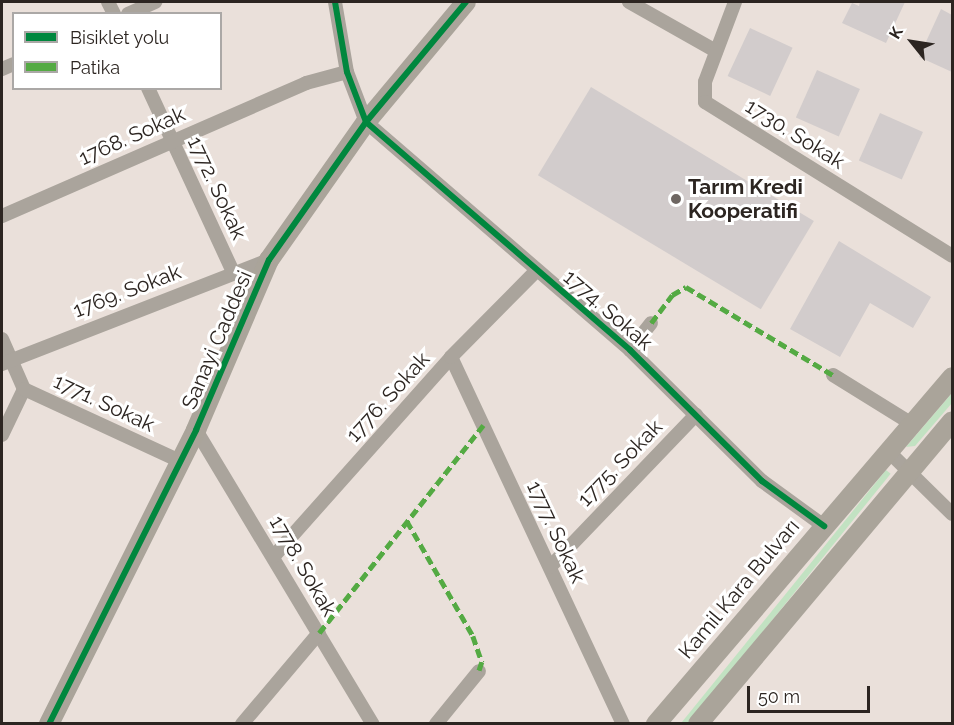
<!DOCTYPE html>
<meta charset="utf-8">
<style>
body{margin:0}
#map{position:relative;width:954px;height:725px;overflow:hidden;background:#eae0da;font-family:Raleway,sans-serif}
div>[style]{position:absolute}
.green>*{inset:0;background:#c2e2c2;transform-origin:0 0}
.building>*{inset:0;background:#d2cccc;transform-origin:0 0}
.street>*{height:14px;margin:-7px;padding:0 7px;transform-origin:7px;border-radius:7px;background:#aaa49c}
.secondary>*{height:20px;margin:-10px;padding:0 10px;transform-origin:10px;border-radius:10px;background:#aaa49a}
.quiet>*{height:4.5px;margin-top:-2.25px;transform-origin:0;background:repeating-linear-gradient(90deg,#54aa43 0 9px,transparent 0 13.5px)}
.cycleway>*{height:6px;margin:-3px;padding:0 3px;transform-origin:3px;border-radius:3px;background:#00873e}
.dots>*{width:16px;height:16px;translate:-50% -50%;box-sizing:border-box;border:3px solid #fff;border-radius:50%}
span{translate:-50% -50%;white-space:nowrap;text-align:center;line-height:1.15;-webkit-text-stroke:6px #fff;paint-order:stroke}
.street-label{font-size:21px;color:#2c2521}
.poi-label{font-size:21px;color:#2c2521;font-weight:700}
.left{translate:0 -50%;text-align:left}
.frame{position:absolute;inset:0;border:3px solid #2c2521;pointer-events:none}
.legend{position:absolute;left:12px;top:12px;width:210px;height:78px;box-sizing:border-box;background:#fff;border:2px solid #aba8a6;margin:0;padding:8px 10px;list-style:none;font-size:18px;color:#2c2521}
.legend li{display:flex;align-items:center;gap:12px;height:30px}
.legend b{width:30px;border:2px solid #aba8a6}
.north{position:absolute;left:882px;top:12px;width:60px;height:60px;-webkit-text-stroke:4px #fff;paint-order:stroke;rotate:300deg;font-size:16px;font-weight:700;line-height:24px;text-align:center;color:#2c2521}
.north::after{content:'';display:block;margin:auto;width:21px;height:27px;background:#2c2521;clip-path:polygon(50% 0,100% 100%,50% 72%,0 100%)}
.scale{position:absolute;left:747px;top:686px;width:123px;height:27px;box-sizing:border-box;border:3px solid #2c2521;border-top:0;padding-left:8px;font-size:18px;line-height:21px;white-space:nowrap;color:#2c2521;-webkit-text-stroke:4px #fff;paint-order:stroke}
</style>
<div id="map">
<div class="green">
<i style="clip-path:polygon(952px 393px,952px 403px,915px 446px,906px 447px)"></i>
<i style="left:886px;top:470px;width:6px;height:330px;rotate:39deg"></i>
</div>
<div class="building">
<i style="clip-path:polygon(860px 2px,905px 2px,886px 43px,842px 23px,852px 3px,859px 6px)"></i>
<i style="clip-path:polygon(941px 9px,952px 15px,952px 72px,919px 57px)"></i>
<i style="left:750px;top:28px;width:47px;height:53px;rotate:25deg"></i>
<i style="left:817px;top:70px;width:47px;height:52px;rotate:24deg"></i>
<i style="left:591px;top:87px;width:260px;height:103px;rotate:31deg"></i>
<i style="left:880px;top:113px;width:47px;height:52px;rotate:24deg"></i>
<i style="clip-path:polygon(839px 241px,931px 297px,913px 328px,870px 303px,840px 357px,790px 329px)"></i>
</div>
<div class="street">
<i style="left:108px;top:2px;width:13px;rotate:63deg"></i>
<i style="left:335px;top:2px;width:71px;rotate:80.3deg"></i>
<i style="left:347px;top:72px;width:53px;rotate:69.2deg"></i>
<i style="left:366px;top:122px;width:349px;rotate:40.8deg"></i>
<i style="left:630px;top:350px;width:186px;rotate:44.8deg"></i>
<i style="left:762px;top:481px;width:77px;rotate:36deg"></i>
<i style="left:629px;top:2px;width:100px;rotate:29.4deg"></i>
<i style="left:735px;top:2px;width:85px;rotate:110.6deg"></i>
<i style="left:705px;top:82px;width:20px;rotate:90deg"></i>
<i style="left:705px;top:102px;width:291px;rotate:31.9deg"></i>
<i style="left:128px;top:14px;width:30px;rotate:-24deg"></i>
<i style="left:2px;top:69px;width:13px;rotate:-23deg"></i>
<i style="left:148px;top:88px;width:203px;rotate:65.2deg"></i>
<i style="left:2px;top:216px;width:332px;rotate:-23.6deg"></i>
<i style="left:306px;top:83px;width:42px;rotate:-15deg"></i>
<i style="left:2px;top:339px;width:55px;rotate:66.3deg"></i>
<i style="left:630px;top:350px;width:34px;rotate:-52deg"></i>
<i style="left:451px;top:357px;width:405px;rotate:64.9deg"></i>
<i style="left:2px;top:364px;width:287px;rotate:-21.3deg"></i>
<i style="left:833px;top:375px;width:93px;rotate:31.8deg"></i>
<i style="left:196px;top:430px;width:343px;rotate:59deg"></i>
<i style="left:2px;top:435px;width:51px;rotate:-64.4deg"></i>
<i style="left:24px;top:389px;width:172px;rotate:24.8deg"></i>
<i style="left:888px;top:451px;width:90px;rotate:44.5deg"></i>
<i style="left:274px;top:556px;width:266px;rotate:-48.3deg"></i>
<i style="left:451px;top:357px;width:122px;rotate:-45.3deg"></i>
<i style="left:550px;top:567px;width:211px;rotate:-46.2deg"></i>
<i style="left:242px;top:724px;width:119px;rotate:-49.8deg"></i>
<i style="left:436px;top:724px;width:68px;rotate:-50.9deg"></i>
</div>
<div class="secondary">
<i style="left:49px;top:724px;width:329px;rotate:-63.4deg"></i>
<i style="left:196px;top:430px;width:185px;rotate:-66.8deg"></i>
<i style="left:269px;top:260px;width:169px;rotate:-54.9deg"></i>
<i style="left:366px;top:122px;width:156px;rotate:-50.2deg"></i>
<i style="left:656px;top:724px;width:456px;rotate:-49.5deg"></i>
<i style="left:698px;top:724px;width:395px;rotate:-50deg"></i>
</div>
<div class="quiet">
<i style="left:651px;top:323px;width:35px;rotate:-53deg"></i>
<i style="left:672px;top:295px;width:16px;rotate:-30deg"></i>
<i style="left:686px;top:287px;width:171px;rotate:30.9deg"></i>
<i style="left:407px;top:521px;width:133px;rotate:60.1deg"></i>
<i style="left:473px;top:636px;width:28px;rotate:71deg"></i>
<i style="left:482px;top:662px;width:9px;rotate:108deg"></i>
<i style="left:319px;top:633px;width:265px;rotate:-51.7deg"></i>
</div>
<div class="cycleway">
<i style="left:335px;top:2px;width:71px;rotate:80.3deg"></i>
<i style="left:347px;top:72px;width:53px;rotate:69.2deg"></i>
<i style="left:366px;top:122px;width:349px;rotate:40.8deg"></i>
<i style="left:630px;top:350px;width:186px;rotate:44.8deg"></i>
<i style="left:762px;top:481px;width:77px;rotate:36deg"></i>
<i style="left:49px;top:724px;width:329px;rotate:-63.4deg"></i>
<i style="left:196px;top:430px;width:185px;rotate:-66.8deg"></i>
<i style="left:269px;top:260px;width:169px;rotate:-54.9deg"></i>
<i style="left:366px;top:122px;width:156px;rotate:-50.2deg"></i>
</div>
<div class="dots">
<i style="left:676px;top:199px;background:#6e6662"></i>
</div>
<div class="street-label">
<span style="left:795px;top:134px;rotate:32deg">1730. Sokak</span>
<span style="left:132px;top:136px;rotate:-24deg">1768. Sokak</span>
<span style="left:217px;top:188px;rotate:65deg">1772. Sokak</span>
<span style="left:127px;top:291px;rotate:-21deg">1769. Sokak</span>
<span style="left:608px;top:310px;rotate:41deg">1774. Sokak</span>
<span style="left:217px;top:340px;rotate:-67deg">Sanayi Caddesi</span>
<span style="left:388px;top:397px;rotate:-48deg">1776. Sokak</span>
<span style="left:104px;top:403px;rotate:25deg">1771. Sokak</span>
<span style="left:620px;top:463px;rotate:-46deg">1775. Sokak</span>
<span style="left:556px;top:532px;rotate:65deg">1777. Sokak</span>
<span style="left:303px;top:566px;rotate:60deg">1778. Sokak</span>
<span style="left:739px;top:589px;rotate:-50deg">Kamil Kara Bulvarı</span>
</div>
<div class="poi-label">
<span class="left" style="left:688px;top:199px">Tarım Kredi<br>Kooperatifi</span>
</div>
<div class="frame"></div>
<ul class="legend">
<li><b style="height:8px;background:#00873e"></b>Bisiklet yolu</li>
<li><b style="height:8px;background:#54aa43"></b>Patika</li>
</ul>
<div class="north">K</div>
<div class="scale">50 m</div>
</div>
